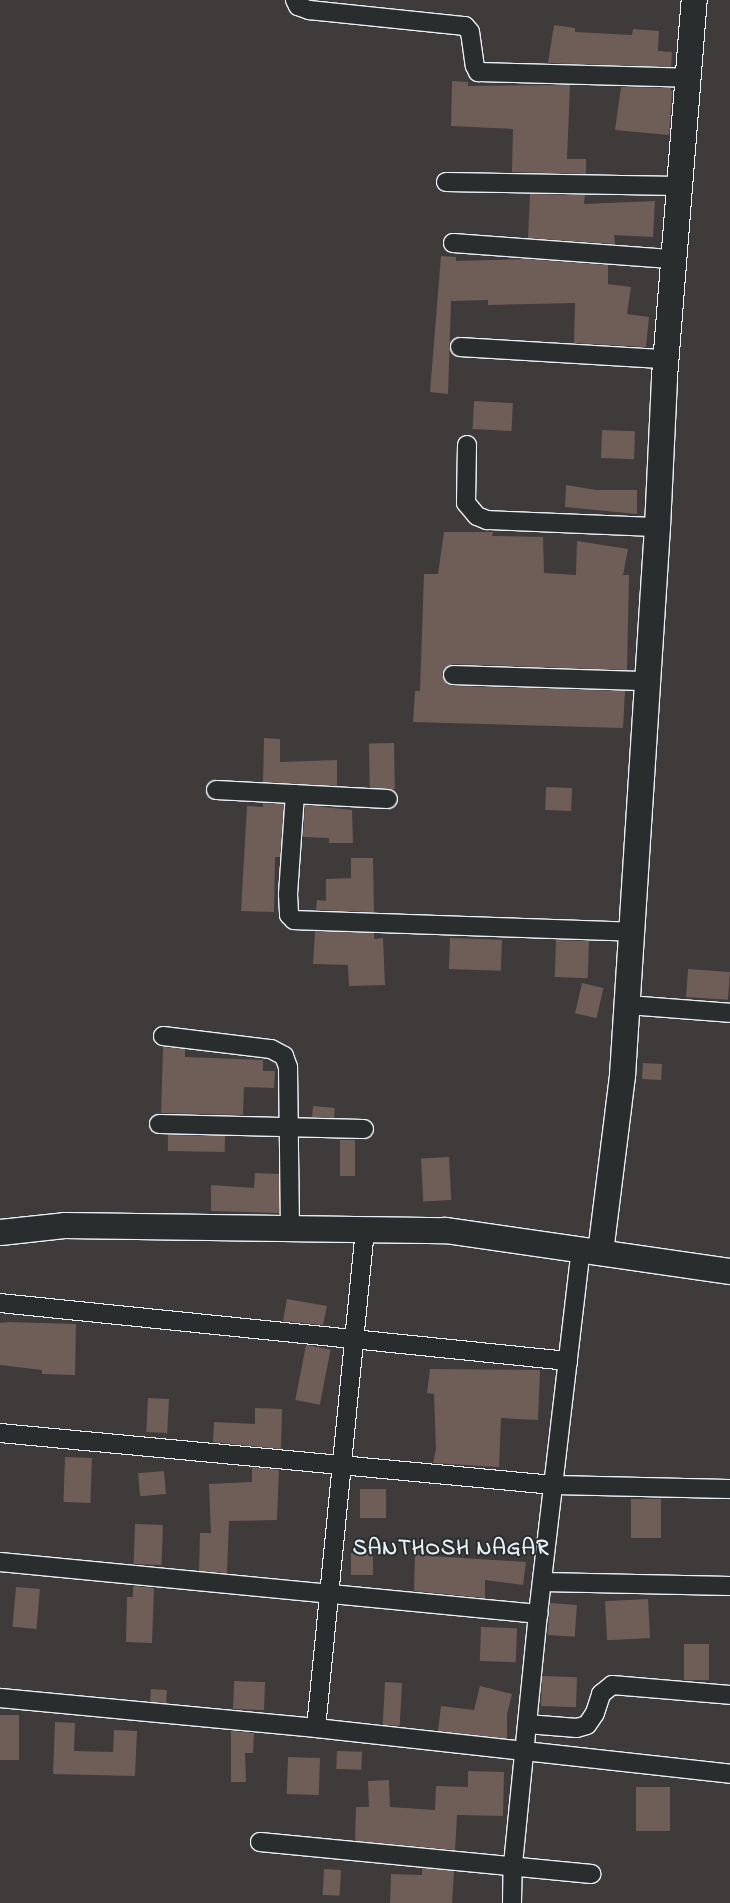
<!DOCTYPE html>
<style>
body{margin:0}
#map{position:relative;width:730px;height:1903px;overflow:hidden;background:#3f3b3b;font-family:"Indie Flower",sans-serif}
div>[style]{position:absolute}
.building>*{inset:0;background:#6f5d58;transform-origin:0 0}
.roads{filter:drop-shadow(1px 0 #e8f1f8) drop-shadow(-1px 0 #e8f1f8) drop-shadow(0 1px #e8f1f8) drop-shadow(0 -1px #e8f1f8)}
.street>*{height:18px;margin:-9px;padding:0 9px;transform-origin:9px;border-radius:9px;background:#2a2d2e}
.secondary>*{height:25px;margin:-12.5px;padding:0 12.5px;transform-origin:12.5px;border-radius:12.5px;background:#2a2d2e}
span{translate:-50% -50%;white-space:nowrap;text-align:center;line-height:1.15;-webkit-text-stroke:4px #2a2d2e;paint-order:stroke}
.district-label{font-size:22px;color:#e8f1f8;font-weight:700;letter-spacing:1px}
</style>
<div id="map">
<div class="building">
<i style="clip-path:polygon(554px 25px,575px 28px,575px 32px,632px 35px,633px 29px,659px 31px,658px 51px,672px 52px,671px 67px,548px 63px)"></i>
<i style="clip-path:polygon(452px 81px,468px 82px,468px 86px,570px 85px,567px 159px,586px 159px,586px 174px,512px 172px,513px 129px,451px 126px)"></i>
<i style="clip-path:polygon(621px 87px,670px 88px,672px 92px,669px 135px,615px 130px)"></i>
<i style="clip-path:polygon(530px 194px,585px 195px,584px 204px,655px 201px,653px 237px,614px 235px,615px 244px,528px 238px)"></i>
<i style="clip-path:polygon(441px 256px,456px 257px,456px 261px,527px 259px,608px 265px,608px 284px,631px 287px,627px 314px,649px 317px,646px 347px,574px 343px,575px 303px,488px 305px,488px 300px,451px 301px,448px 394px,430px 392px)"></i>
<i style="left:474px;top:401px;width:39px;height:28px;rotate:3deg"></i>
<i style="left:602px;top:430px;width:33px;height:28px;rotate:2deg"></i>
<i style="clip-path:polygon(566px 485px,596px 490px,637px 490px,637px 514px,565px 507px)"></i>
<i style="clip-path:polygon(444px 532px,493px 532px,492px 536px,543px 537px,544px 573px,576px 575px,577px 541px,628px 549px,623px 575px,629px 575px,627px 670px,453px 664px,444px 669px,442px 675px,447px 684px,453px 686px,625px 691px,623px 728px,413px 722px,415px 691px,420px 691px,424px 574px,438px 574px)"></i>
<i style="clip-path:polygon(264px 738px,280px 739px,280px 762px,337px 760px,337px 786px,263px 782px)"></i>
<i style="left:394px;top:743px;width:46px;height:25px;rotate:89deg"></i>
<i style="left:546px;top:787px;width:26px;height:23px;rotate:2deg"></i>
<i style="clip-path:polygon(263px 803px,284px 804px,280px 857px,275px 857px,274px 912px,241px 911px,247px 806px,263px 807px)"></i>
<i style="clip-path:polygon(305px 805px,352px 810px,353px 843px,329px 843px,329px 838px,303px 837px)"></i>
<i style="clip-path:polygon(351px 858px,373px 858px,374px 912px,316px 910px,317px 900px,326px 901px,326px 879px,351px 878px)"></i>
<i style="clip-path:polygon(315px 931px,374px 933px,374px 939px,383px 938px,385px 985px,349px 986px,348px 965px,313px 964px)"></i>
<i style="left:450px;top:938px;width:52px;height:31px;rotate:2deg"></i>
<i style="left:556px;top:940px;width:33px;height:37px;rotate:2deg"></i>
<i style="left:688px;top:969px;width:42px;height:28px;rotate:4deg"></i>
<i style="left:582px;top:983px;width:22px;height:31px;rotate:13deg"></i>
<i style="clip-path:polygon(163px 1047px,185px 1049px,185px 1057px,263px 1060px,263px 1071px,275px 1071px,274px 1088px,244px 1087px,243px 1115px,161px 1113px)"></i>
<i style="left:643px;top:1063px;width:19px;height:16px;rotate:3deg"></i>
<i style="left:313px;top:1106px;width:22px;height:11px;rotate:5deg"></i>
<i style="left:168px;top:1135px;width:57px;height:16px;rotate:1deg"></i>
<i style="left:340px;top:1140px;width:15px;height:36px"></i>
<i style="left:449px;top:1157px;width:43px;height:28px;rotate:87deg"></i>
<i style="clip-path:polygon(255px 1173px,279px 1174px,279px 1213px,211px 1211px,211px 1185px,254px 1188px)"></i>
<i style="clip-path:polygon(287px 1299px,327px 1306px,323px 1325px,283px 1321px)"></i>
<i style="clip-path:polygon(8px 1322px,76px 1324px,75px 1375px,42px 1374px,42px 1370px,0 1365px,0 1323px)"></i>
<i style="left:306px;top:1345px;width:25px;height:56px;rotate:11deg"></i>
<i style="clip-path:polygon(430px 1369px,540px 1370px,538px 1420px,501px 1418px,499px 1467px,433px 1463px,436px 1449px,434px 1394px,427px 1393px)"></i>
<i style="left:148px;top:1398px;width:21px;height:34px;rotate:3deg"></i>
<i style="clip-path:polygon(255px 1408px,282px 1409px,281px 1449px,213px 1442px,214px 1422px,255px 1424px)"></i>
<i style="left:65px;top:1457px;width:27px;height:45px;rotate:2deg"></i>
<i style="clip-path:polygon(252px 1467px,279px 1470px,277px 1520px,229px 1521px,227px 1573px,199px 1571px,200px 1533px,211px 1533px,209px 1484px,252px 1482px)"></i>
<i style="left:164px;top:1471px;width:23px;height:26px;rotate:85deg"></i>
<i style="left:360px;top:1489px;width:26px;height:29px"></i>
<i style="left:631px;top:1499px;width:30px;height:39px"></i>
<i style="left:135px;top:1524px;width:28px;height:40px;rotate:2deg"></i>
<i style="left:351px;top:1553px;width:22px;height:22px"></i>
<i style="clip-path:polygon(415px 1555px,526px 1562px,523px 1585px,485px 1580px,485px 1598px,414px 1591px)"></i>
<i style="clip-path:polygon(133px 1586px,154px 1588px,152px 1643px,126px 1642px,127px 1597px,133px 1597px)"></i>
<i style="left:16px;top:1587px;width:24px;height:40px;rotate:5deg"></i>
<i style="left:648px;top:1599px;width:39px;height:43px;rotate:87deg"></i>
<i style="left:550px;top:1603px;width:27px;height:32px;rotate:4deg"></i>
<i style="left:481px;top:1627px;width:36px;height:34px;rotate:2deg"></i>
<i style="left:684px;top:1644px;width:25px;height:36px"></i>
<i style="left:542px;top:1676px;width:35px;height:30px;rotate:2deg"></i>
<i style="left:234px;top:1681px;width:31px;height:28px;rotate:2deg"></i>
<i style="left:385px;top:1682px;width:17px;height:43px;rotate:3deg"></i>
<i style="clip-path:polygon(480px 1686px,512px 1694px,507px 1714px,507px 1739px,438px 1731px,441px 1706px,474px 1710px)"></i>
<i style="left:151px;top:1689px;width:16px;height:13px;rotate:4deg"></i>
<i style="left:0;top:1715px;width:19px;height:45px"></i>
<i style="clip-path:polygon(55px 1722px,75px 1723px,74px 1751px,113px 1752px,114px 1730px,137px 1731px,135px 1776px,53px 1774px)"></i>
<i style="clip-path:polygon(231px 1731px,254px 1733px,253px 1753px,245px 1753px,246px 1782px,231px 1782px)"></i>
<i style="left:337px;top:1751px;width:25px;height:18px;rotate:2deg"></i>
<i style="left:288px;top:1757px;width:32px;height:37px;rotate:2deg"></i>
<i style="clip-path:polygon(468px 1771px,504px 1772px,503px 1816px,457px 1815px,455px 1850px,355px 1841px,356px 1807px,369px 1807px,368px 1781px,389px 1780px,390px 1807px,435px 1810px,436px 1786px,468px 1787px)"></i>
<i style="left:636px;top:1787px;width:34px;height:44px"></i>
<i style="clip-path:polygon(422px 1868px,454px 1871px,452px 1903px,390px 1903px,391px 1874px,422px 1875px)"></i>
<i style="left:324px;top:1869px;width:17px;height:26px;rotate:3deg"></i>
</div>
<div class="roads">
<div class="street">
<i style="left:295px;top:0;width:7px;rotate:63deg"></i>
<i style="left:298px;top:6px;width:12px;rotate:20deg"></i>
<i style="left:309px;top:10px;width:157px;rotate:5.9deg"></i>
<i style="left:465px;top:26px;width:8px;rotate:50deg"></i>
<i style="left:470px;top:32px;width:34px;rotate:82deg"></i>
<i style="left:475px;top:66px;width:7px;rotate:63deg"></i>
<i style="left:478px;top:72px;width:210px;rotate:1.6deg"></i>
<i style="left:446px;top:182px;width:233px;rotate:1deg"></i>
<i style="left:453px;top:243px;width:221px;rotate:4.2deg"></i>
<i style="left:460px;top:347px;width:205px;rotate:3.4deg"></i>
<i style="left:467px;top:445px;width:58px;rotate:91deg"></i>
<i style="left:466px;top:503px;width:17px;rotate:50deg"></i>
<i style="left:477px;top:516px;width:11px;rotate:22deg"></i>
<i style="left:487px;top:520px;width:170px;rotate:2.4deg"></i>
<i style="left:453px;top:675px;width:195px;rotate:1.8deg"></i>
<i style="left:216px;top:790px;width:172px;rotate:3deg"></i>
<i style="left:295px;top:794px;width:100px;rotate:94deg"></i>
<i style="left:288px;top:894px;width:21px;rotate:87deg"></i>
<i style="left:289px;top:915px;width:7px;rotate:45deg"></i>
<i style="left:294px;top:920px;width:337px;rotate:2deg"></i>
<i style="left:627px;top:1005px;width:103px;rotate:4.4deg"></i>
<i style="left:163px;top:1036px;width:109px;rotate:6.9deg"></i>
<i style="left:271px;top:1049px;width:15px;rotate:28deg"></i>
<i style="left:284px;top:1056px;width:12px;rotate:70deg"></i>
<i style="left:288px;top:1067px;width:160px;rotate:89.3deg"></i>
<i style="left:159px;top:1124px;width:205px;rotate:1.4deg"></i>
<i style="left:365px;top:1229px;width:501px;rotate:95.61deg"></i>
<i style="left:316px;top:1728px;width:417px;rotate:6.3deg"></i>
<i style="left:0;top:1303px;width:571px;rotate:5.83deg"></i>
<i style="left:0;top:1433px;width:555px;rotate:5.37deg"></i>
<i style="left:553px;top:1485px;width:177px;rotate:1.3deg"></i>
<i style="left:0;top:1562px;width:541px;rotate:5.52deg"></i>
<i style="left:543px;top:1582px;width:187px;rotate:1.2deg"></i>
<i style="left:0;top:1698px;width:317px;rotate:5.4deg"></i>
<i style="left:527px;top:1724px;width:50px;rotate:4.6deg"></i>
<i style="left:577px;top:1728px;width:10px;rotate:-17deg"></i>
<i style="left:587px;top:1725px;width:14px;rotate:-56deg"></i>
<i style="left:595px;top:1713px;width:20px;rotate:-72deg"></i>
<i style="left:601px;top:1694px;width:14px;rotate:-39deg"></i>
<i style="left:612px;top:1685px;width:118px;rotate:4.8deg"></i>
<i style="left:260px;top:1842px;width:333px;rotate:5.5deg"></i>
<i style="left:512px;top:1903px;width:39px;rotate:-89deg"></i>
<i style="left:513px;top:1864px;width:251px;rotate:-84.3deg"></i>
<i style="left:538px;top:1614px;width:368px;rotate:-83.3deg"></i>
</div>
<div class="secondary">
<i style="left:0;top:1232px;width:64px;rotate:-6.2deg"></i>
<i style="left:64px;top:1225px;width:381px;rotate:0.8deg"></i>
<i style="left:445px;top:1230px;width:288px;rotate:8.2deg"></i>
<i style="left:600px;top:1252px;width:178px;rotate:-82.9deg"></i>
<i style="left:622px;top:1075px;width:549px;rotate:-86.35deg"></i>
<i style="left:657px;top:527px;width:150px;rotate:-87.3deg"></i>
<i style="left:664px;top:377px;width:378px;rotate:-85.5deg"></i>
</div>
</div>
<div class="district-label">
<span style="left:451px;top:1550px">SANTHOSH NAGAR</span>
</div>
</div>
